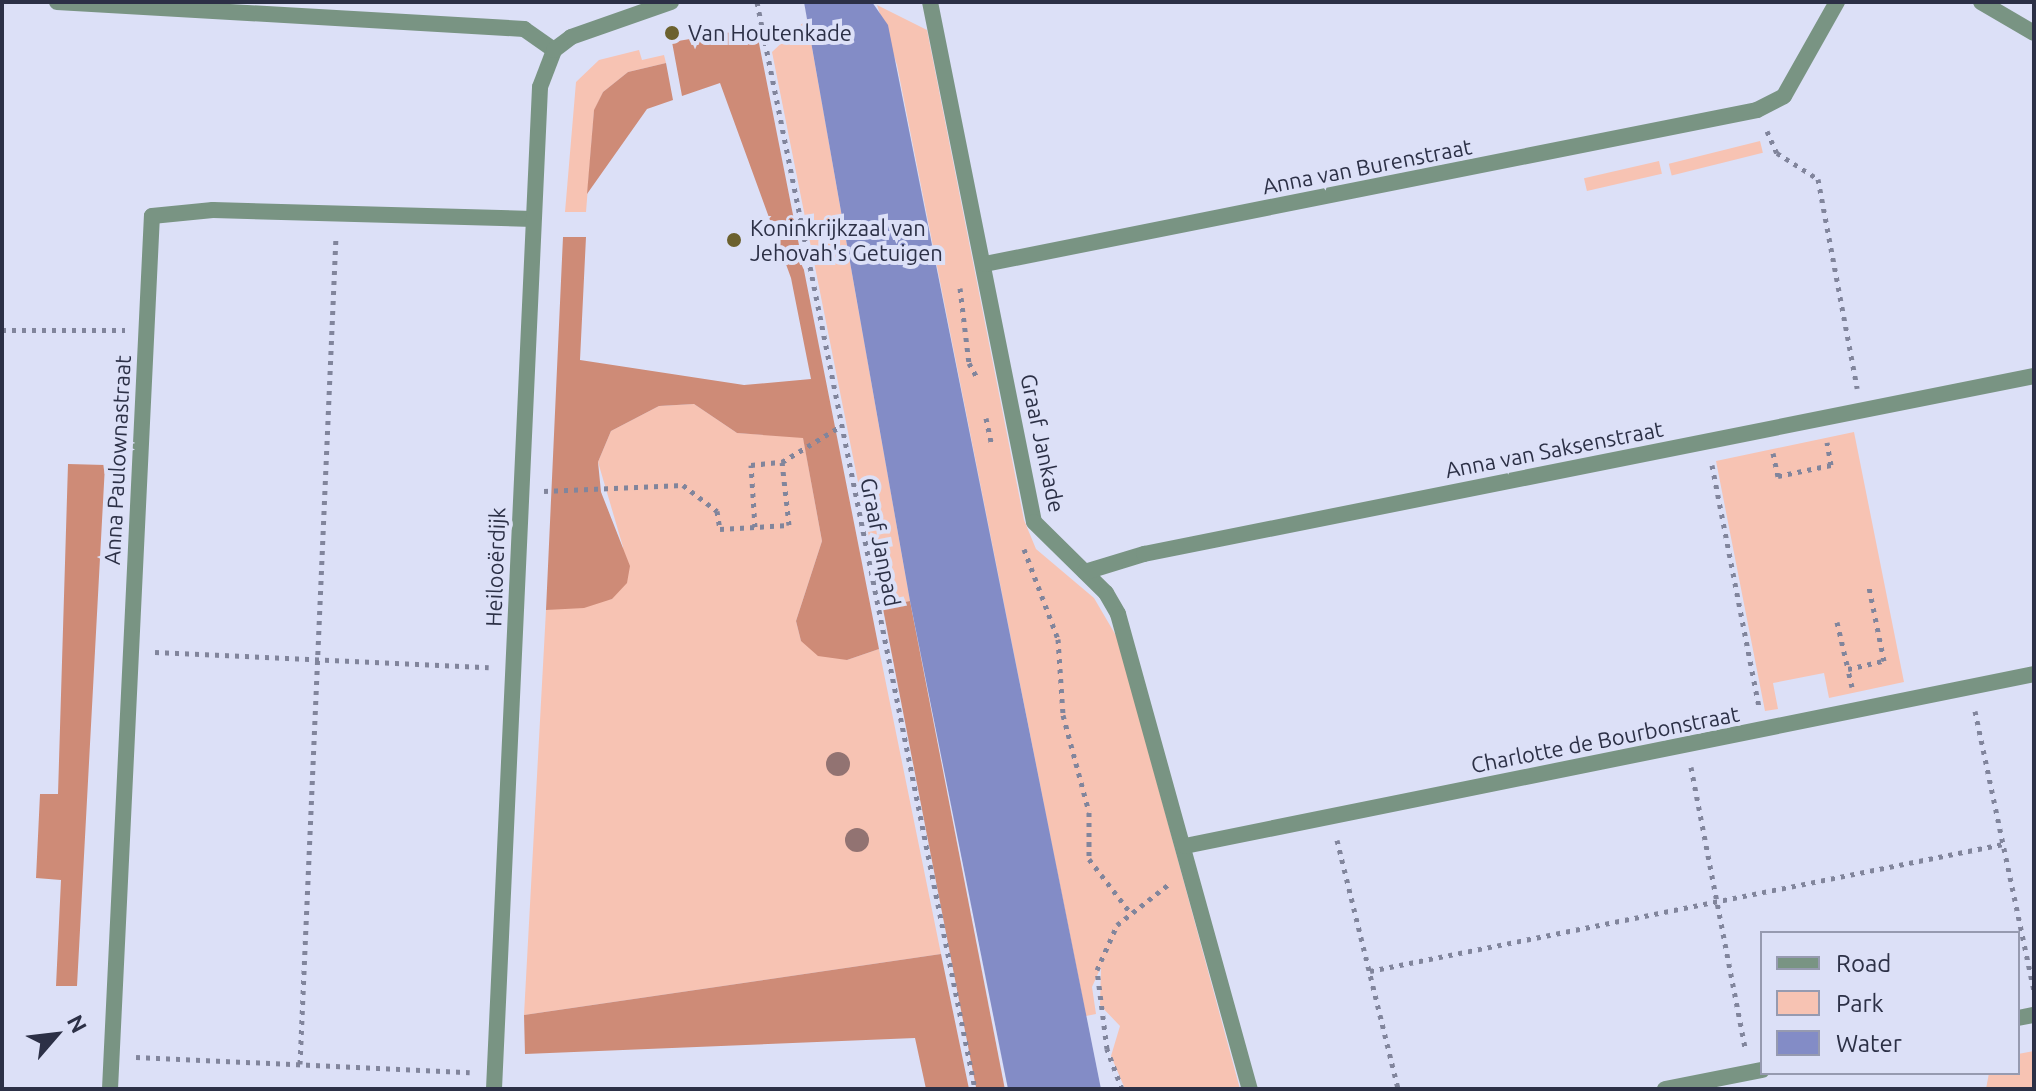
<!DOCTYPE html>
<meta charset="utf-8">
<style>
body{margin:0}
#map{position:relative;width:2036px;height:1091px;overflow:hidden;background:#dce0f7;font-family:Ubuntu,sans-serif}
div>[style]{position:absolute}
.green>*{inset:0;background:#f7c3b3;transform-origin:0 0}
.forest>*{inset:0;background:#ce8b77;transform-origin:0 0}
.water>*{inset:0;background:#838cc6}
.path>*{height:5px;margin-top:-2.5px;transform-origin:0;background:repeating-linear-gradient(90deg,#81859c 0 4px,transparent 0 10px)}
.street>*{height:16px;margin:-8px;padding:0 8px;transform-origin:8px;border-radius:8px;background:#799483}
.trees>*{width:24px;height:24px;margin:-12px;border-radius:50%;background:#927372}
.dots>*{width:22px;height:22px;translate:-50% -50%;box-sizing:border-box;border:4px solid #dce0f7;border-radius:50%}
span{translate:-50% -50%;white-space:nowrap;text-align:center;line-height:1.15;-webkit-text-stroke:8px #dce0f7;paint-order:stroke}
.poi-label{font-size:22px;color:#2c3046}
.left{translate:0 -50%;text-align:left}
.street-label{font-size:22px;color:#2c3046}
.frame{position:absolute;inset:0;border:4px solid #2c3046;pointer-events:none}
.legend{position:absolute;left:1760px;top:931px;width:260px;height:144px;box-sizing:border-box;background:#dce0f7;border:2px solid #969ab0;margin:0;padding:10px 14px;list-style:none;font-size:24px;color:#2c3046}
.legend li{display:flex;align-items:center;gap:16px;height:40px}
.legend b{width:40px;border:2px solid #969ab0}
.north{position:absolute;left:16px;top:995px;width:80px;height:80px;-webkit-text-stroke:6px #dce0f7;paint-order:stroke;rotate:62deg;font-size:22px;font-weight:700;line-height:32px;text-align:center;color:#2c3046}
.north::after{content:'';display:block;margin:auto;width:28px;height:36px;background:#2c3046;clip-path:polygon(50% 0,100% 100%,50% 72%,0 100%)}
</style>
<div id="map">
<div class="green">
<i style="clip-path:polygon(877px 5px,927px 30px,1024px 520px,1036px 549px,1094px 598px,1118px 639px,1240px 1089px,1125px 1089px,1111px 1056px,1120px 1026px,1100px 1005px,1101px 967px,1092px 987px,1096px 1014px,1086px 1016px,897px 65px)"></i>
<i style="clip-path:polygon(807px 19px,910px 601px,883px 607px,772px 52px)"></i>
<i style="clip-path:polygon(639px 50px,642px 60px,664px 55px,666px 63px,628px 72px,603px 92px,594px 111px,586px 212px,565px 212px,576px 82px,599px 60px)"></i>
<i style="left:1760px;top:141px;width:12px;height:94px;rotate:76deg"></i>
<i style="left:1659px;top:161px;width:13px;height:77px;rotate:77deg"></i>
<i style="clip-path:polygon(694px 404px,737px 433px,803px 437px,822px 541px,796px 621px,801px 641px,847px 660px,879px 649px,941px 954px,524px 1015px,546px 610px,612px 599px,623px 547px,598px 462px,611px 431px,659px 406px)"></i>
<i style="clip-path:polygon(1854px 432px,1904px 682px,1829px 698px,1824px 673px,1773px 683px,1778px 709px,1765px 711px,1716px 461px)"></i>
<i style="clip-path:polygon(2034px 1051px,2034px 1089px,1986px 1089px,1989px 1073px,2018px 1073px,2018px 1054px)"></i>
</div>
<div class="forest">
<i style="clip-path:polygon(756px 28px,879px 649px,847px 660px,818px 656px,801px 641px,796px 621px,822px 541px,803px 438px,737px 433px,694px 404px,659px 406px,611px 431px,598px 462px,601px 492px,630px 566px,627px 583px,612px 599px,584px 608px,546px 610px,563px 237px,586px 237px,580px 360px,744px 385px,811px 379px,791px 278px,720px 83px,682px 96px,672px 42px)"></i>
<i style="clip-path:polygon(666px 63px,673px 100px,647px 109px,587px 194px,594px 110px,603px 92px,628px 72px)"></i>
<i style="clip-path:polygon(68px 464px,105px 465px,77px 986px,56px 986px,61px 880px,36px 878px,40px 794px,58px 794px)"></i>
<i style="left:910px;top:601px;width:498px;height:28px;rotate:79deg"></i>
<i style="clip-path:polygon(941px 954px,969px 1089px,926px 1089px,915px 1038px,525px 1054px,524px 1015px)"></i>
</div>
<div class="water">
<i style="clip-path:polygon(804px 2px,872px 2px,888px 25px,1101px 1089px,1008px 1089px,910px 601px)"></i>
</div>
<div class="path">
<i style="left:757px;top:2px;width:1109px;rotate:78.66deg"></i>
<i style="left:1767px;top:131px;width:24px;rotate:66deg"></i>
<i style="left:1777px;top:153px;width:49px;rotate:32.4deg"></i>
<i style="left:1818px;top:179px;width:213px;rotate:79.4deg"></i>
<i style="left:960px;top:288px;width:76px;rotate:83.2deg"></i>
<i style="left:969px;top:363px;width:18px;rotate:61deg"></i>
<i style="left:2px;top:330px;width:123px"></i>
<i style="left:986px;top:418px;width:25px;rotate:78deg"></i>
<i style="left:1773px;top:453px;width:24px;rotate:78deg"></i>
<i style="left:1778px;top:476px;width:54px;rotate:-11.7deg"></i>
<i style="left:1831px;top:465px;width:23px;rotate:-100deg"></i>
<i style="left:1712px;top:465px;width:246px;rotate:79deg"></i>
<i style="left:544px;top:491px;width:139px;rotate:-2.5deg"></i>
<i style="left:683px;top:485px;width:43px;rotate:37.4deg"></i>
<i style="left:717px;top:511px;width:18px;rotate:81deg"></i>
<i style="left:720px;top:529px;width:69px;rotate:-3.3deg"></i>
<i style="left:789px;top:525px;width:63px;rotate:-96.3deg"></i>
<i style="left:755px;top:527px;width:62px;rotate:-93.7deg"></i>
<i style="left:751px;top:465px;width:31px;rotate:-6deg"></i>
<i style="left:782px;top:462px;width:69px;rotate:-31.4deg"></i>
<i style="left:1024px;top:549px;width:96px;rotate:69.3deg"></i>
<i style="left:1058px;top:639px;width:76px;rotate:86.2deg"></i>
<i style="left:1063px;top:715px;width:100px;rotate:75deg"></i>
<i style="left:1089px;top:812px;width:47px;rotate:90deg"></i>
<i style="left:1089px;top:859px;width:66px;rotate:52.4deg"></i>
<i style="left:1837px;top:622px;width:48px;rotate:76.8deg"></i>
<i style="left:155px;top:652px;width:334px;rotate:2.6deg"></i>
<i style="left:1852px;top:687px;width:18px;rotate:-103deg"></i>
<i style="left:1848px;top:669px;width:37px;rotate:-13deg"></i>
<i style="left:1884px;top:661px;width:76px;rotate:-101.5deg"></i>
<i style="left:1975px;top:711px;width:286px;rotate:78.1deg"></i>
<i style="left:1691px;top:767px;width:286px;rotate:79.1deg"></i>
<i style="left:1337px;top:840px;width:256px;rotate:76.2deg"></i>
<i style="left:1370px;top:971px;width:646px;rotate:-11.34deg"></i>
<i style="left:136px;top:1057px;width:334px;rotate:2.6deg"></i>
<i style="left:300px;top:1064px;width:829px;rotate:-87.51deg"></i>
<i style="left:1122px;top:1089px;width:43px;rotate:-110.6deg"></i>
<i style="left:1107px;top:1049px;width:80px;rotate:-97.2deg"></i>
<i style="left:1097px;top:970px;width:49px;rotate:-66deg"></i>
<i style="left:1117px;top:925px;width:66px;rotate:-38.3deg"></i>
</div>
<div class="street">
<i style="left:57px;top:2px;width:468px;rotate:3.3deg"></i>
<i style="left:524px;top:29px;width:37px;rotate:35deg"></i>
<i style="left:930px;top:2px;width:530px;rotate:78.69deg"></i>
<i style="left:1034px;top:522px;width:101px;rotate:44.6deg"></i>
<i style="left:1106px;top:593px;width:24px;rotate:60deg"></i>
<i style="left:1118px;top:614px;width:493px;rotate:74.5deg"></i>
<i style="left:1981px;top:2px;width:61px;rotate:30.3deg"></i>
<i style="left:985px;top:264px;width:787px;rotate:-11.28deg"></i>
<i style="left:1757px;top:110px;width:30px;rotate:-27deg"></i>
<i style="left:1784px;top:96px;width:108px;rotate:-60.6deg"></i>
<i style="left:1085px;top:572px;width:62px;rotate:-17deg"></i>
<i style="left:1144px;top:554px;width:908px;rotate:-11.31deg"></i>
<i style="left:1185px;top:846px;width:866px;rotate:-11.45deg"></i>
<i style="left:2018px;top:1018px;width:16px;rotate:-11deg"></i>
<i style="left:110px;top:1089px;width:874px;rotate:-87.25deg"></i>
<i style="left:152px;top:216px;width:61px;rotate:-5.6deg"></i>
<i style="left:213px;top:210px;width:320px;rotate:1.6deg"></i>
<i style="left:494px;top:1089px;width:1003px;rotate:-87.37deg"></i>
<i style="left:540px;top:87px;width:40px;rotate:-69deg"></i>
<i style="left:554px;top:50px;width:21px;rotate:-37deg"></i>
<i style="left:571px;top:37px;width:106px;rotate:-19.3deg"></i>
<i style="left:1665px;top:1089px;width:99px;rotate:-11.1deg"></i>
</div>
<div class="trees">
<i style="left:838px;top:764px"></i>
<i style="left:857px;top:840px"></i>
</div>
<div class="dots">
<i style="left:672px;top:33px;background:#6c612e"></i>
<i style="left:734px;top:240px;background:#6c612e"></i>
</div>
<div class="poi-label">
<span class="left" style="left:688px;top:33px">Van Houtenkade</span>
<span class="left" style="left:750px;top:240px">Koninkrijkzaal van<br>Jehovah's Getuigen</span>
</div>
<div class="street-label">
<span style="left:1367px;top:166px;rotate:-11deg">Anna van Burenstraat</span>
<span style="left:1043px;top:443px;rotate:78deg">Graaf Jankade</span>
<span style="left:1554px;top:449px;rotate:-11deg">Anna van Saksenstraat</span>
<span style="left:117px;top:460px;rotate:-87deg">Anna Paulownastraat</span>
<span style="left:881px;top:542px;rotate:79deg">Graaf Janpad</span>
<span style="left:495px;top:567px;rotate:-88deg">Heilooërdijk</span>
<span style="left:1605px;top:739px;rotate:-11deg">Charlotte de Bourbonstraat</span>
</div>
<div class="frame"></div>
<ul class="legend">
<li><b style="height:10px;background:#799483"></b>Road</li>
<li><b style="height:22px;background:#f7c3b3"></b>Park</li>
<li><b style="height:22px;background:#838cc6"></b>Water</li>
</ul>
<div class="north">N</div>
</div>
